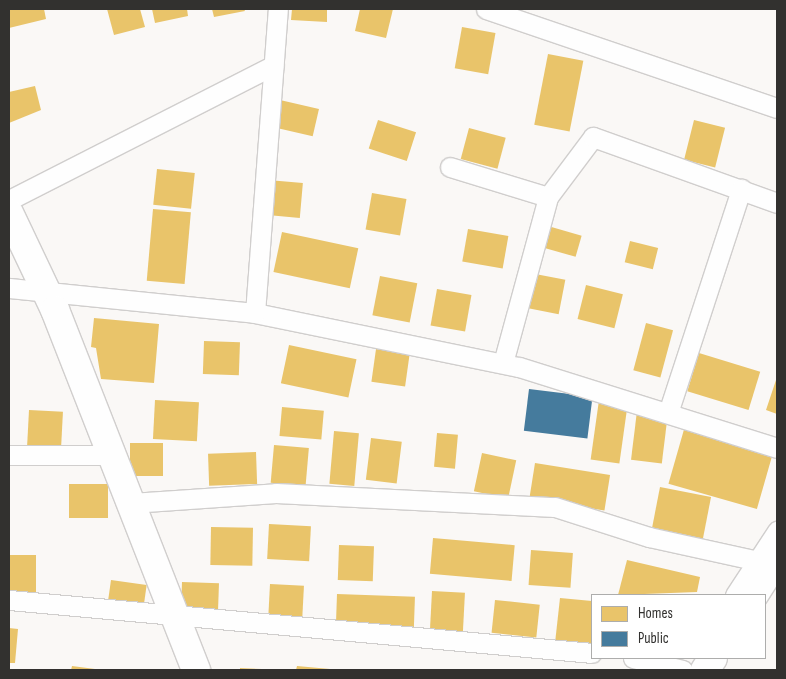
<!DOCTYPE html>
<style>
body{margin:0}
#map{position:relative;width:786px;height:679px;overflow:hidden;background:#faf8f6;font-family:"Sofia Sans Condensed",sans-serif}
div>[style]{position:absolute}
.homes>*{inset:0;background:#e9c46a;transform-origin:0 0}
.public>*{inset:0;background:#457b9d;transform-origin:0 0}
.roads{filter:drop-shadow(1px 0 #d0cecd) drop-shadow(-1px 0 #d0cecd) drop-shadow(0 1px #d0cecd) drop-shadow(0 -1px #d0cecd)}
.street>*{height:19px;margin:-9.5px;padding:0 9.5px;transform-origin:9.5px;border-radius:9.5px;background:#fefefe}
.secondary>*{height:28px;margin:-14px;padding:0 14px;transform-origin:14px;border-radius:14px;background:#fefefe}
.highway>*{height:28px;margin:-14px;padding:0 14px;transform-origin:14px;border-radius:14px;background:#fefefe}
span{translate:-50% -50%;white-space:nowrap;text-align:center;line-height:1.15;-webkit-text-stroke:5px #fff;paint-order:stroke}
.frame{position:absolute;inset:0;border:10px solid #32312f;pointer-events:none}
.legend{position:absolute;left:591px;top:594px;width:175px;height:65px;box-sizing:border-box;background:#fff;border:1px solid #adadac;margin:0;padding:6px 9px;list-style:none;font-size:15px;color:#32312f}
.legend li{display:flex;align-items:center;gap:10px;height:25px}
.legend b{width:25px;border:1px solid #adadac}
</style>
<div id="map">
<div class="homes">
<i style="clip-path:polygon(9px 9px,44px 9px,46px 19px,9px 28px)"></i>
<i style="clip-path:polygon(107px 9px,140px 9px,145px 27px,114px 35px)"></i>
<i style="clip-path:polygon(152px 9px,187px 9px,188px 16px,155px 23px)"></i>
<i style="clip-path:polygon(212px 9px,244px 9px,245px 11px,214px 17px)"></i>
<i style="clip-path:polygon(292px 9px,327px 9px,327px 22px,291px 20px)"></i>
<i style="clip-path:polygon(360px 9px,393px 9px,386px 38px,355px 31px)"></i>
<i style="left:462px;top:27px;width:34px;height:42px;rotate:10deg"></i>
<i style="left:548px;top:54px;width:36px;height:72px;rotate:11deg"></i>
<i style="clip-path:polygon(35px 86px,41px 110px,9px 123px,9px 92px)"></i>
<i style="left:280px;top:100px;width:40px;height:28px;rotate:13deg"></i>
<i style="left:378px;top:120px;width:40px;height:30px;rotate:18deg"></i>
<i style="left:694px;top:120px;width:32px;height:41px;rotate:14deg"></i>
<i style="left:469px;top:128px;width:38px;height:32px;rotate:15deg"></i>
<i style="left:157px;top:169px;width:38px;height:36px;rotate:6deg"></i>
<i style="left:268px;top:180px;width:35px;height:35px;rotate:5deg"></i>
<i style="left:372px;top:193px;width:35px;height:37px;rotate:10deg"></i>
<i style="left:153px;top:209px;width:38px;height:72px;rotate:5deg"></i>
<i style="left:548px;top:226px;width:35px;height:22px;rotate:16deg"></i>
<i style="left:468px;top:229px;width:41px;height:33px;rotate:10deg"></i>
<i style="left:282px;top:232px;width:78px;height:41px;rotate:12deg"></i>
<i style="left:630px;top:241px;width:29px;height:22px;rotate:14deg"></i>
<i style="left:530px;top:273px;width:36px;height:35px;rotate:11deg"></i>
<i style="left:380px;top:276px;width:38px;height:40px;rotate:11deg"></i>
<i style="left:586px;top:285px;width:38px;height:35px;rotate:14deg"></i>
<i style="left:437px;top:289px;width:35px;height:37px;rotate:10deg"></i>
<i style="clip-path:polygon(94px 318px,159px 324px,154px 383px,101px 379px,96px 348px,91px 347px)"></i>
<i style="left:646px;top:323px;width:28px;height:49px;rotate:15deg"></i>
<i style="left:204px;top:341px;width:36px;height:33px;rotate:2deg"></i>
<i style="left:289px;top:345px;width:69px;height:39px;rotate:12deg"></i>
<i style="left:376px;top:349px;width:34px;height:33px;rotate:8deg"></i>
<i style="left:699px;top:353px;width:64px;height:40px;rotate:17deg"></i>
<i style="clip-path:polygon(777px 377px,777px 414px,766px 410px)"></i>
<i style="left:155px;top:400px;width:44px;height:39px;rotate:3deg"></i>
<i style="left:599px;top:400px;width:29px;height:60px;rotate:8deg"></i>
<i style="left:282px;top:407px;width:42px;height:29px;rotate:5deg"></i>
<i style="left:29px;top:410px;width:34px;height:36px;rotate:3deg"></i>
<i style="left:637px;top:411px;width:31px;height:49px;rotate:7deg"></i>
<i style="left:685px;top:426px;width:92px;height:60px;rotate:16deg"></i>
<i style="left:334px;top:431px;width:25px;height:53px;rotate:5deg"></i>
<i style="left:437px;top:433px;width:21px;height:34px;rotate:5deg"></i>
<i style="left:371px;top:438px;width:31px;height:42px;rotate:7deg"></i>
<i style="left:130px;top:443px;width:33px;height:33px"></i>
<i style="left:274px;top:445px;width:35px;height:38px;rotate:5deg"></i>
<i style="left:256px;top:452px;width:32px;height:48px;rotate:88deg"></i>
<i style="left:482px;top:453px;width:35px;height:39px;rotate:12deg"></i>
<i style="left:535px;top:463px;width:76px;height:36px;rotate:9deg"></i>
<i style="left:69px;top:484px;width:39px;height:34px"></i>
<i style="left:660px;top:487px;width:52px;height:46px;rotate:11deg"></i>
<i style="left:269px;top:524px;width:42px;height:35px;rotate:3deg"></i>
<i style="left:211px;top:527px;width:42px;height:38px;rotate:1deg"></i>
<i style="left:433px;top:538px;width:82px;height:36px;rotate:5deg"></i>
<i style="left:339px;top:545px;width:35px;height:35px;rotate:2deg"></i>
<i style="left:531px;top:550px;width:42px;height:35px;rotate:4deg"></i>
<i style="left:9px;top:555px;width:27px;height:39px"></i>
<i style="clip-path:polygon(627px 560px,700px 577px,697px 592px,618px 595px)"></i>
<i style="left:111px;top:580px;width:36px;height:21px;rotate:8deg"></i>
<i style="left:182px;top:582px;width:37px;height:34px;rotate:2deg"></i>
<i style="left:270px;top:584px;width:34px;height:34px;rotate:3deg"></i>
<i style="left:432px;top:591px;width:33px;height:39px;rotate:3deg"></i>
<i style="left:337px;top:594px;width:78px;height:33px;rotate:2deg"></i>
<i style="clip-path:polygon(560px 598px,592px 601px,592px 648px,555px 643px)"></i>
<i style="left:495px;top:600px;width:45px;height:33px;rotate:6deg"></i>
<i style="clip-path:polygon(9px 628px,18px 629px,15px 663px,9px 663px)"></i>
<i style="clip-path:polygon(72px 666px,95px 669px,95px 670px,71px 670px)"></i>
<i style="clip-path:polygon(297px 666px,330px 669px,330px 670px,296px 670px)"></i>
<i style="clip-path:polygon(240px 668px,262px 669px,262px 670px,240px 670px)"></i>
</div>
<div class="public">
<i style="left:529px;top:389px;width:64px;height:42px;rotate:7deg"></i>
</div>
<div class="roads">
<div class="street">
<i style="left:486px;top:9px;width:307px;rotate:18.8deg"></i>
<i style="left:450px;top:167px;width:102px;rotate:17deg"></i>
<i style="left:9px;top:200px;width:297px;rotate:-27deg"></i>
<i style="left:9px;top:288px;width:247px;rotate:5.8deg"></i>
<i style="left:255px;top:313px;width:269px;rotate:11.6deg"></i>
<i style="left:519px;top:367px;width:270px;rotate:17.4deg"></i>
<i style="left:255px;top:313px;width:305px;rotate:-85.7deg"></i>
<i style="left:503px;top:363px;width:172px;rotate:-74.8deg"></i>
<i style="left:548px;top:197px;width:75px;rotate:-53.1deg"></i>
<i style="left:593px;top:137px;width:195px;rotate:19.7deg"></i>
<i style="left:668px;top:413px;width:236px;rotate:-71.9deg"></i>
<i style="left:9px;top:455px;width:103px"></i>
<i style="left:131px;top:503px;width:145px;rotate:-3.9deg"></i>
<i style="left:276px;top:493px;width:279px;rotate:2.9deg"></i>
<i style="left:555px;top:507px;width:99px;rotate:17.7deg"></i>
<i style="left:649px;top:537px;width:112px;rotate:12.4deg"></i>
<i style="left:735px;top:595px;width:77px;rotate:-56.7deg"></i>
<i style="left:9px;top:600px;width:585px;rotate:5.19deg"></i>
<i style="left:633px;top:658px;width:51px;rotate:13.5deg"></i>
</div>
<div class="secondary">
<i style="left:9px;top:213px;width:107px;rotate:64.6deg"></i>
<i style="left:55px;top:310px;width:387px;rotate:68.6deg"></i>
</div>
<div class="highway">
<i style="left:754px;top:595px;width:43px;rotate:-57.4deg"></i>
<i style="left:705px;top:670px;width:14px;rotate:-56deg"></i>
</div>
</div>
<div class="frame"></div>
<ul class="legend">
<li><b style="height:14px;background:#e9c46a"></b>Homes</li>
<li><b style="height:14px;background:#457b9d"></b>Public</li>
</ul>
</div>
